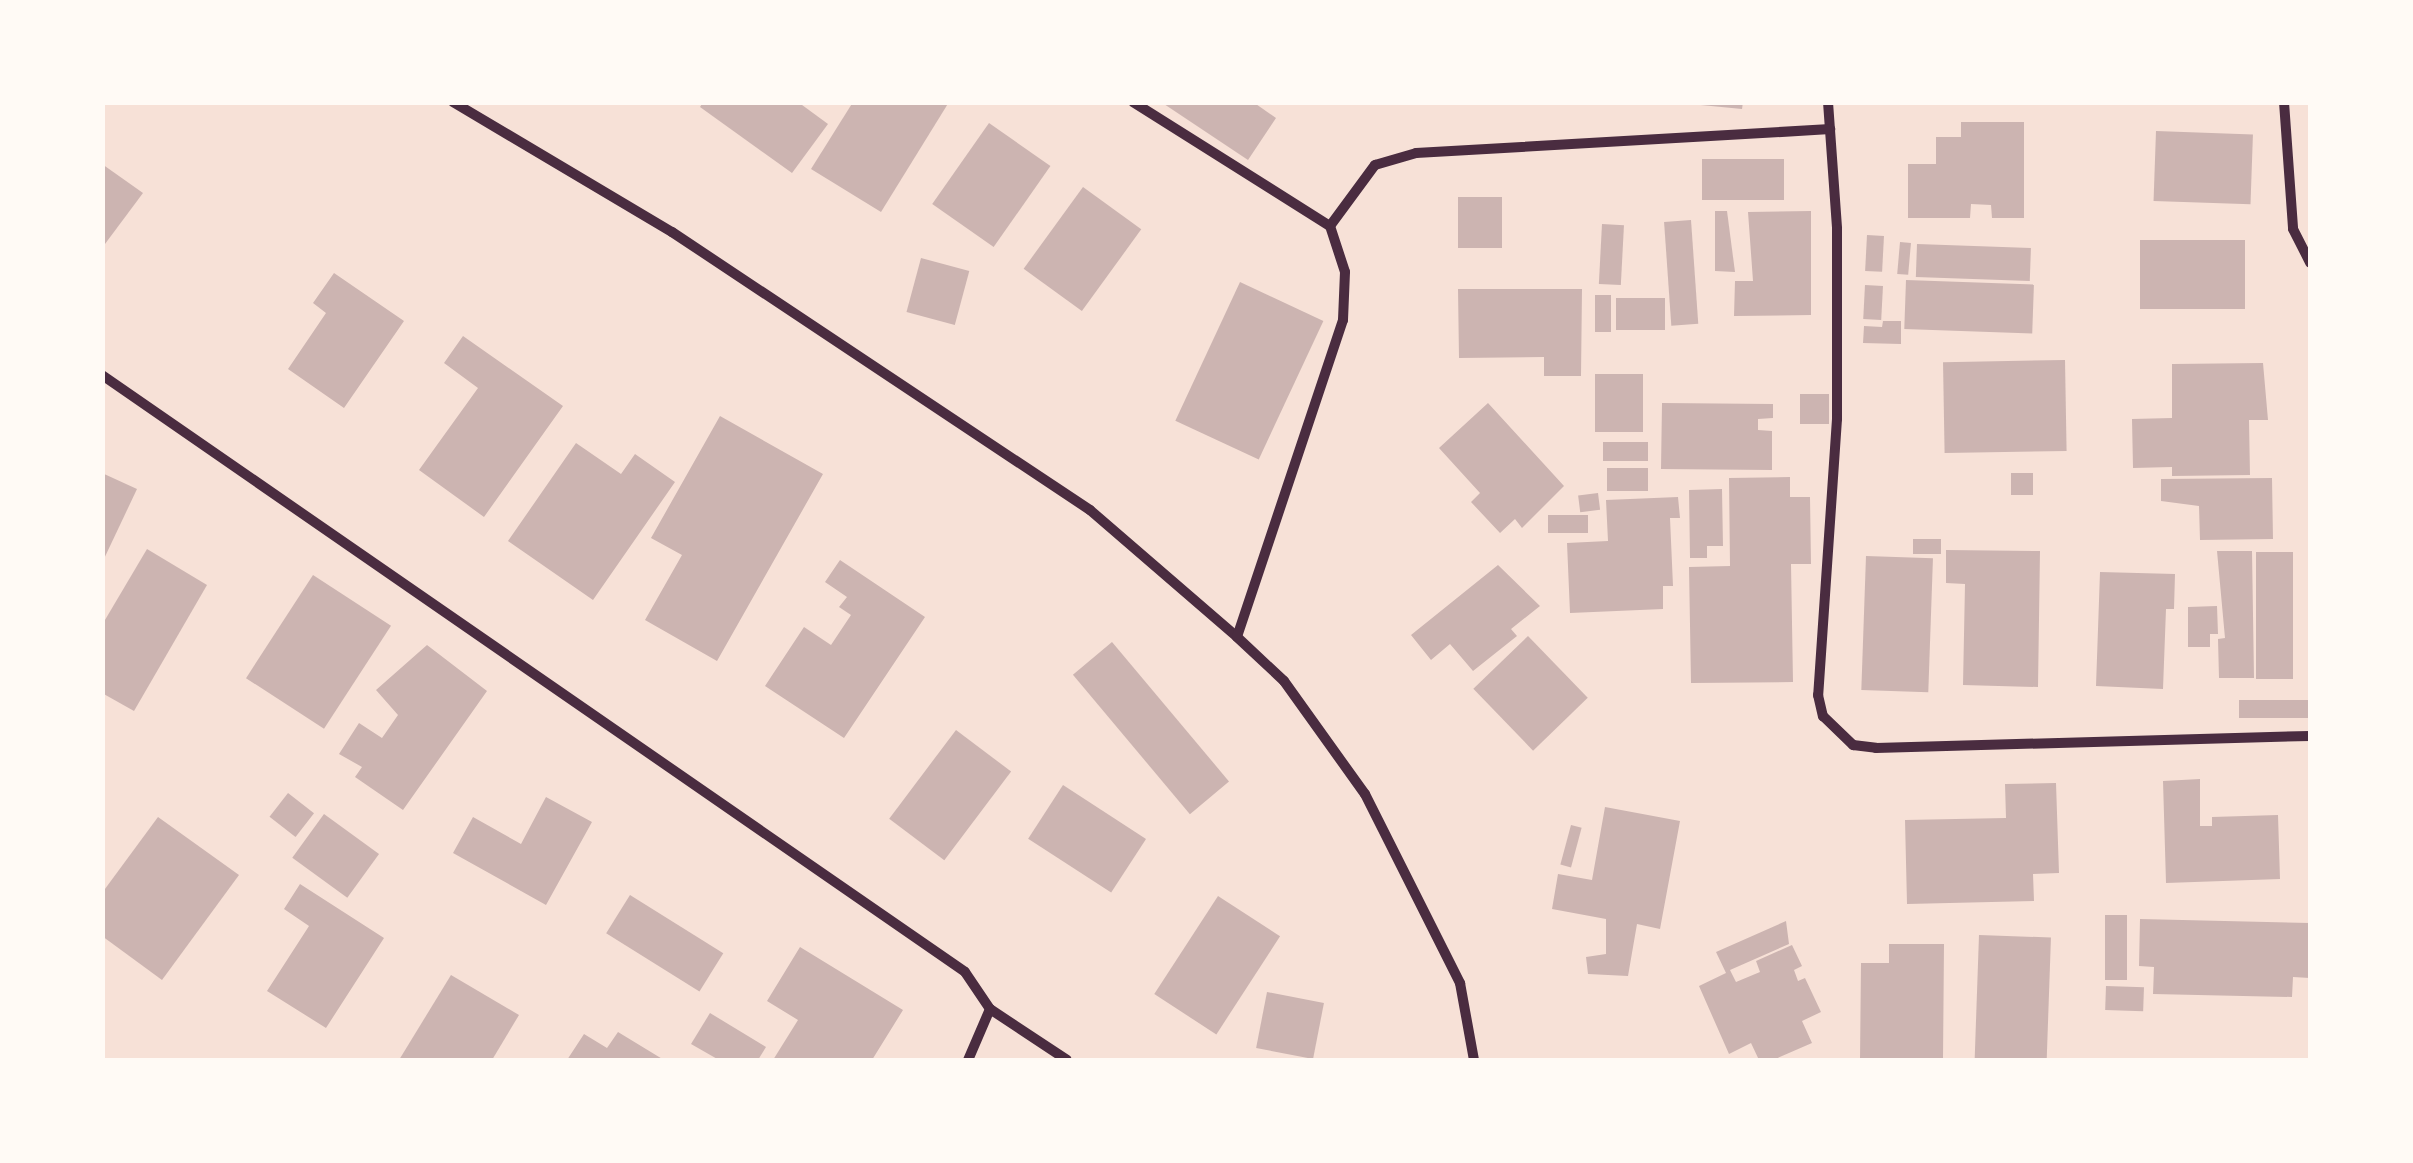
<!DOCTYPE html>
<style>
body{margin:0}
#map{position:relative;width:2413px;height:1163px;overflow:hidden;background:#f7e1d7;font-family:Manrope,sans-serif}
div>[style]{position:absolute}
.building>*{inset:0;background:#ccb4b1;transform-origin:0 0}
.minor>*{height:10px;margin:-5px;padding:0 5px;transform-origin:5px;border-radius:5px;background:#4a2c40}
span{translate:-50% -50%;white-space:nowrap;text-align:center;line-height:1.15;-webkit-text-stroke:8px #fffaf5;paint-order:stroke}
.frame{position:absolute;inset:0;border:105px solid #fffaf5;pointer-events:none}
</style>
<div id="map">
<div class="building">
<i style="clip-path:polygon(703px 102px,798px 102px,828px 124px,792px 173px,700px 107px)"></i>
<i style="clip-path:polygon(853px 102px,949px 102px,881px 212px,811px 169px)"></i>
<i style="clip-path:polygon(1161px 102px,1253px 102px,1276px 118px,1248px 160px)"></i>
<i style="clip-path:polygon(1670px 102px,1743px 102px,1742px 109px)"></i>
<i style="clip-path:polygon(1961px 122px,2024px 122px,2024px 218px,1992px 218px,1991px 205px,1971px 204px,1970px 218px,1908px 218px,1908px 164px,1936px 164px,1936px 137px,1961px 137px)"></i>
<i style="left:989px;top:123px;width:75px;height:99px;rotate:35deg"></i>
<i style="left:2156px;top:131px;width:97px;height:70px;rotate:2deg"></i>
<i style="left:1702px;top:159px;width:82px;height:41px"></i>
<i style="clip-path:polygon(102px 164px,143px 193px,102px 248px)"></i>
<i style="left:1083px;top:187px;width:72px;height:101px;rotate:36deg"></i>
<i style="left:1458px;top:197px;width:44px;height:51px"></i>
<i style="clip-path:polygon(1715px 211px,1727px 211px,1735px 272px,1715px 271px)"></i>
<i style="clip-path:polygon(1811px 211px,1811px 315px,1734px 316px,1735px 281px,1753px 281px,1748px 212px)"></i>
<i style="left:1691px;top:220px;width:104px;height:27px;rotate:86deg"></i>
<i style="left:1602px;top:224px;width:22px;height:60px;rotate:3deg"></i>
<i style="left:1867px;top:235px;width:17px;height:36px;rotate:3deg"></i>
<i style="left:2245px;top:240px;width:69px;height:105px;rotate:90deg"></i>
<i style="left:1900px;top:242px;width:11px;height:32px;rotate:5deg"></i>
<i style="left:1917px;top:244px;width:114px;height:33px;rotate:2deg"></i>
<i style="left:921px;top:258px;width:50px;height:56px;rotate:15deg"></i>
<i style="clip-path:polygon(334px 273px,404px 321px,344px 408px,288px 369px,326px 313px,313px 303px)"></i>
<i style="left:1906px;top:280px;width:128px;height:49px;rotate:2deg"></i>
<i style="left:1240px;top:282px;width:92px;height:153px;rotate:25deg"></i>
<i style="left:1865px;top:285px;width:18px;height:34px;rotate:3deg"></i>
<i style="clip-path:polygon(1458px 289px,1582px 289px,1581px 376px,1544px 376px,1544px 357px,1459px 358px)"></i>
<i style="left:1595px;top:295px;width:16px;height:37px"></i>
<i style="left:1616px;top:298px;width:49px;height:32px"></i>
<i style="clip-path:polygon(1883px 321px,1901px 321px,1901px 344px,1863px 343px,1864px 326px,1882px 327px)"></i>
<i style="clip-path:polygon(463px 336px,563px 406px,484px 517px,419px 470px,478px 388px,444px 363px)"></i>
<i style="left:2065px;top:360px;width:91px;height:122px;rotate:89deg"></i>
<i style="clip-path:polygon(2263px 363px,2268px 420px,2249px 420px,2250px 475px,2172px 476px,2172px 467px,2133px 468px,2132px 419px,2172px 418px,2172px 364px)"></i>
<i style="left:1595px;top:374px;width:48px;height:58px"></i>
<i style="left:1800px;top:394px;width:29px;height:30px"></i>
<i style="clip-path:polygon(1488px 403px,1564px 486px,1522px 528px,1515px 519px,1500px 533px,1471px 502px,1480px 493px,1439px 448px)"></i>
<i style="clip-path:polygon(1662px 403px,1773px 404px,1773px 418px,1758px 419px,1758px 430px,1772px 431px,1772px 470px,1661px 469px)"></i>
<i style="clip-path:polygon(720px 416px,823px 474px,717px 661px,645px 620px,682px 555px,651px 538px)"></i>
<i style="left:1648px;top:442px;width:19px;height:45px;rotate:90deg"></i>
<i style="clip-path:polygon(576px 443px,621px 474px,635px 454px,675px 482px,593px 600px,508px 541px)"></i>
<i style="left:1607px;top:468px;width:41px;height:23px"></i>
<i style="clip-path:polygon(102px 473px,137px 489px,102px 563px)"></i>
<i style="left:2011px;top:473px;width:22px;height:22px"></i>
<i style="clip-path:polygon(1790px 477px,1790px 497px,1810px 497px,1811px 564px,1791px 564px,1793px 682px,1691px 683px,1689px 567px,1730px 566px,1729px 478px)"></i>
<i style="clip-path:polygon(2272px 478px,2273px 539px,2200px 540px,2199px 506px,2161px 501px,2161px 479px)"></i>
<i style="clip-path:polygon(1722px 489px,1723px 546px,1707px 546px,1707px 558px,1690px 558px,1689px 490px)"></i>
<i style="left:1598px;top:493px;width:17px;height:20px;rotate:83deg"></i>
<i style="clip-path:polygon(1678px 497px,1680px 518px,1670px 518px,1673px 586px,1663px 586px,1663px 609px,1570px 613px,1567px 543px,1608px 541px,1606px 500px)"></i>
<i style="left:1548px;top:515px;width:40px;height:18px"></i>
<i style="left:1913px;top:539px;width:28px;height:15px"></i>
<i style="clip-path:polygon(147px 549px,207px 585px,134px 711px,102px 693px,102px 625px)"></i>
<i style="clip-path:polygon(1946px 550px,2040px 551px,2038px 687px,1963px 685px,1965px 584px,1946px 583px)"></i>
<i style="clip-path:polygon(2217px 551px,2252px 551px,2254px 678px,2219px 678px,2218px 639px,2225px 638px)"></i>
<i style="left:2256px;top:552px;width:37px;height:127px"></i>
<i style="left:1866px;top:556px;width:67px;height:134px;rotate:2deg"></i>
<i style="clip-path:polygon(840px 560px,925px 617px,844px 738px,765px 686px,804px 627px,831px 645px,851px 615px,839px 607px,847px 597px,825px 582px)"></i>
<i style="clip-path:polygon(1498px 565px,1540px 606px,1511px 629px,1517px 636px,1473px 671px,1450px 644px,1431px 660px,1411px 635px)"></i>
<i style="clip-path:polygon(2100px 572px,2175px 574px,2174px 609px,2166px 609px,2163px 689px,2096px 686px)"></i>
<i style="left:313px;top:575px;width:93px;height:123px;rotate:33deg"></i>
<i style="clip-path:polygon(2217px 606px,2218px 634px,2210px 634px,2210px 647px,2188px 647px,2188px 607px)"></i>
<i style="left:1528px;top:636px;width:86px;height:76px;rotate:46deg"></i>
<i style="left:1112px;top:642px;width:182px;height:51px;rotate:50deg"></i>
<i style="clip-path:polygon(427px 645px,487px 691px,403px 810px,355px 777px,362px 767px,339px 754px,359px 723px,382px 738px,398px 715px,376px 690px)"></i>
<i style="left:2308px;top:700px;width:18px;height:69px;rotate:90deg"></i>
<i style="left:956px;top:730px;width:69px;height:111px;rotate:37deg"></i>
<i style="clip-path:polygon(2200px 779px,2200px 826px,2212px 826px,2212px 817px,2278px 815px,2280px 879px,2166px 883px,2163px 781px)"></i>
<i style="clip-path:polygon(2056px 783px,2059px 873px,2033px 874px,2034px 901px,1907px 904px,1905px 820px,2006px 818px,2005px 784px)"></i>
<i style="left:1063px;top:785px;width:99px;height:64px;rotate:33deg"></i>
<i style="left:288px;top:793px;width:33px;height:30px;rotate:38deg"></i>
<i style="clip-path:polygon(546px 797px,592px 822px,546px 905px,453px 853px,473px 817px,521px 844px)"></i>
<i style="clip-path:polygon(1605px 807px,1680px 821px,1660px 929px,1637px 924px,1628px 976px,1588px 974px,1586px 957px,1606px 954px,1606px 919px,1552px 909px,1558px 874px,1592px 880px)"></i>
<i style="left:324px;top:814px;width:68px;height:54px;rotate:36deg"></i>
<i style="clip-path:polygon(158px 817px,239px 875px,162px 980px,102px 936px,102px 893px)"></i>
<i style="left:1571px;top:825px;width:11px;height:41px;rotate:15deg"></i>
<i style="clip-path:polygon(300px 884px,384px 938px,326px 1028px,267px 991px,309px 926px,284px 909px)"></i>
<i style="left:630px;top:895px;width:110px;height:45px;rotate:32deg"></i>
<i style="left:1218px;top:896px;width:74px;height:117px;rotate:33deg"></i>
<i style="left:2105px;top:915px;width:22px;height:65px"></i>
<i style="clip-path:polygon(2140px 919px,2310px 923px,2310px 978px,2293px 977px,2292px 997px,2153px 994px,2154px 967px,2139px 966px)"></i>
<i style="clip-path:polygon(1786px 921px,1789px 944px,1730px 970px,1736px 982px,1760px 972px,1756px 961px,1792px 945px,1802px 966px,1794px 970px,1798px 981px,1805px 978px,1821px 1012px,1802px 1021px,1812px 1043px,1773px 1060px,1759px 1060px,1751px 1043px,1729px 1054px,1699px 986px,1726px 973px,1716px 952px)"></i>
<i style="left:1979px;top:935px;width:72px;height:125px;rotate:2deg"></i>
<i style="clip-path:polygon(1889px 944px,1944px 944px,1943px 1060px,1860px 1060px,1861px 963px,1889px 963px)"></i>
<i style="clip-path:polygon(800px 947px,903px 1010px,872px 1060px,773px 1060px,798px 1020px,767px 1001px)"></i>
<i style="clip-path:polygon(451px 975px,519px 1015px,492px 1060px,399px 1060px)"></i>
<i style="left:2106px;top:986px;width:38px;height:24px;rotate:2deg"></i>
<i style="left:1267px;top:992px;width:58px;height:57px;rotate:11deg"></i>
<i style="clip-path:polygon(710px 1013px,766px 1047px,758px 1060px,719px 1060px,691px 1044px)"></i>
<i style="clip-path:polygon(618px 1032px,664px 1060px,567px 1060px,584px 1034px,607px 1048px)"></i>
</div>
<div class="minor">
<i style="left:453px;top:102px;width:255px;rotate:30.7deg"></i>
<i style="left:672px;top:232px;width:502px;rotate:33.63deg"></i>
<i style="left:1090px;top:510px;width:194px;rotate:40.8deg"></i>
<i style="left:1237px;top:637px;width:64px;rotate:43.1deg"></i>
<i style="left:1284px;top:681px;width:139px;rotate:54.4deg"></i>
<i style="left:1365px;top:794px;width:212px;rotate:63.3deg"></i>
<i style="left:1460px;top:983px;width:78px;rotate:79.7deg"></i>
<i style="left:1133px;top:102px;width:233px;rotate:32.2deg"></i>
<i style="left:1330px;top:226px;width:48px;rotate:71.9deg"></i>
<i style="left:1345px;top:272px;width:48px;rotate:92.4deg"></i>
<i style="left:1343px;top:320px;width:334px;rotate:108.5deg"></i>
<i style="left:1828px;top:102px;width:127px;rotate:85.9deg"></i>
<i style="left:1837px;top:229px;width:190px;rotate:90deg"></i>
<i style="left:1837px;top:419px;width:277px;rotate:93.9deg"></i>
<i style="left:1818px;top:695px;width:22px;rotate:77deg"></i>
<i style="left:1823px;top:716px;width:42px;rotate:44deg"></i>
<i style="left:1853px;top:745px;width:23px;rotate:7deg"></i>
<i style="left:1876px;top:748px;width:434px;rotate:-1.6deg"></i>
<i style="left:2284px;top:102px;width:127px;rotate:85.9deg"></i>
<i style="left:2293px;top:229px;width:38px;rotate:63deg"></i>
<i style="left:1330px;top:226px;width:76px;rotate:-53.6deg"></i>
<i style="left:1375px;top:165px;width:43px;rotate:-16.3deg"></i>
<i style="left:1416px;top:153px;width:415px;rotate:-3.3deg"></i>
<i style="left:102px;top:375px;width:1049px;rotate:34.67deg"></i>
<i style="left:965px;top:972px;width:45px;rotate:56deg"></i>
<i style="left:990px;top:1009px;width:56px;rotate:113.3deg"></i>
<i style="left:990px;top:1009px;width:92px;rotate:33.5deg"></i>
</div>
<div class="frame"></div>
</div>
